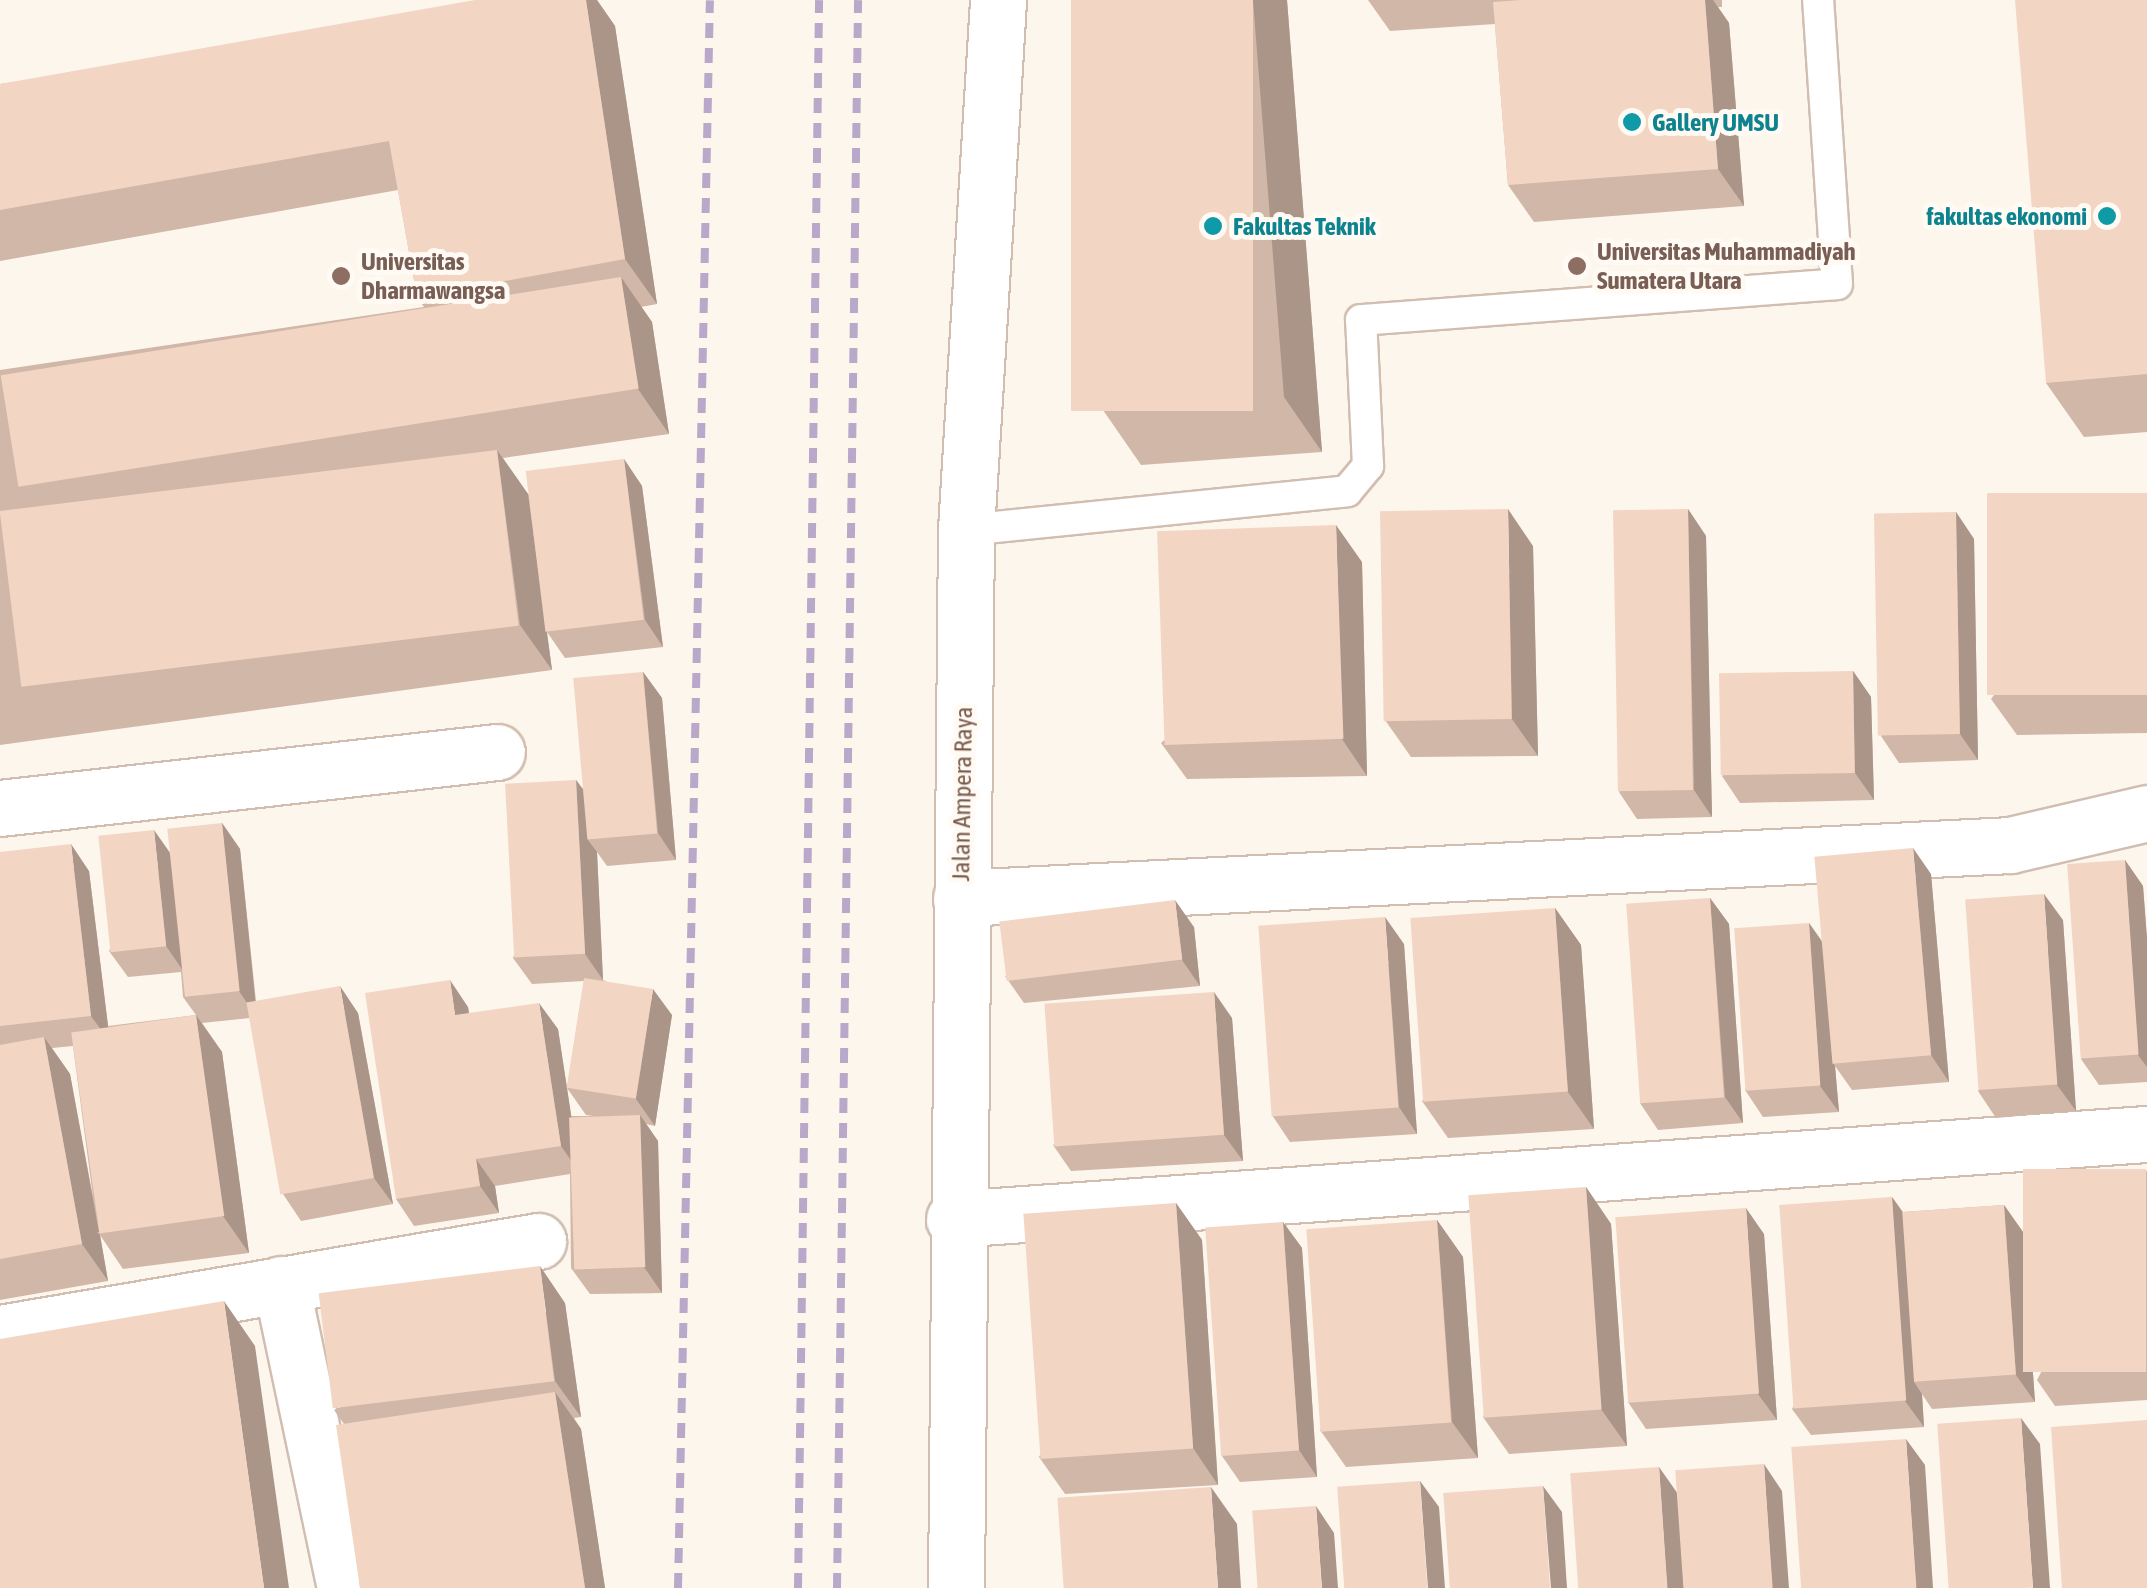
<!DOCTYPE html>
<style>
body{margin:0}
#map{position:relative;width:2147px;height:1588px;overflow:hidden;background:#fdf6ec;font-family:"Asap Condensed",sans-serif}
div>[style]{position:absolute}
.roads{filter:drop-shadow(2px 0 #d1beb0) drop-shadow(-2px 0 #d1beb0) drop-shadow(0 2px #d1beb0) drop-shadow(0 -2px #d1beb0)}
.service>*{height:30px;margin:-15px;padding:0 15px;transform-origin:15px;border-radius:15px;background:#fff}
.minor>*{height:55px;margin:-27.5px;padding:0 27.5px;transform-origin:27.5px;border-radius:27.5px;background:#fff}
.rail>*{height:8px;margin-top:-4px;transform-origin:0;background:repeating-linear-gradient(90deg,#b9a8c9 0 15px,transparent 0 25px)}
.wall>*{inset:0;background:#d1b7a8}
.shaded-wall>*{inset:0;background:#aa9588}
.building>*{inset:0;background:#f3d5c3;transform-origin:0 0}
.dots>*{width:28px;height:28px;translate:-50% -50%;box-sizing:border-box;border:5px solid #fffaf3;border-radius:50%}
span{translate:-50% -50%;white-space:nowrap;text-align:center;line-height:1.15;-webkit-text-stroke:10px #fffaf3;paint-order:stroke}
.culture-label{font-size:25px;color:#0d838f;font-weight:700}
.left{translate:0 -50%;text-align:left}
.right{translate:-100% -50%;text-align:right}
.education-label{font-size:25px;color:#785e54;font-weight:700}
.street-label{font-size:25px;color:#7a5c4d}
</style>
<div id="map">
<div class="roads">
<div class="service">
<i style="left:966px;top:530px;width:383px;rotate:-5.8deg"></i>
<i style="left:1347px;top:491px;width:33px;rotate:-50deg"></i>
<i style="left:1368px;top:466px;width:146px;rotate:-92.7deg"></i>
<i style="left:1361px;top:320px;width:477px;rotate:-4.3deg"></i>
<i style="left:1837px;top:284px;width:285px;rotate:-93.8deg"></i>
</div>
<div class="minor">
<i style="left:0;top:808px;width:500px;rotate:-6.43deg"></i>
<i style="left:961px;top:898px;width:1050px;rotate:-2.89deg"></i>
<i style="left:2010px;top:845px;width:141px;rotate:-13.1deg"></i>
<i style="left:954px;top:1219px;width:1196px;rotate:-4.08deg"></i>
<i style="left:281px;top:1284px;width:311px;rotate:78.1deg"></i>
<i style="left:0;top:1333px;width:546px;rotate:-9.7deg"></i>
<i style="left:956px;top:1588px;width:1058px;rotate:-89.46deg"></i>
<i style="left:966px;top:530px;width:531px;rotate:-86.54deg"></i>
</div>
</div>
<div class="rail">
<i style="left:678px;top:1588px;width:1588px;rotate:-88.85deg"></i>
<i style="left:798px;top:1588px;width:1588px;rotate:-89.24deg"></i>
<i style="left:837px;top:1588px;width:1588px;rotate:-89.24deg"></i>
</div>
<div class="wall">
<i style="clip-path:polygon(586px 0,597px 0,615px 26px,657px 304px,641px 307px,652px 322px,669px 434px,503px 458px,528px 494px,624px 459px,642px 486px,663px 647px,565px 658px,547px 632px,552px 670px,0 745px,0 370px,424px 307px,417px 297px,398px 190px,0 261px,0 84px)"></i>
<i style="clip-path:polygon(1071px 0,1287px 0,1322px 452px,1141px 465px,1103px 410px)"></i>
<i style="clip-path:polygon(1368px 0,1722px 0,1722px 7px,1718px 7px,1729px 23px,1744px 206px,1534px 222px,1508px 185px,1495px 24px,1390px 31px)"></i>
<i style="clip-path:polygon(2147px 0,2147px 432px,2084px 437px,2046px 383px)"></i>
<i style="clip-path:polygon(2147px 493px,2147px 733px,2017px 735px,1991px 699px)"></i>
<i style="clip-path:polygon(1688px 509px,1706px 536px,1712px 817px,1637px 819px,1619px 792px)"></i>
<i style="clip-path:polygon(1956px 512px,1974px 539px,1978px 760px,1899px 763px,1881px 736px)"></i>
<i style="clip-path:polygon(1533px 546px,1538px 756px,1411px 757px,1385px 720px)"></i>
<i style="clip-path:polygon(1362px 562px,1367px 776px,1187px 779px,1161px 743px)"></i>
<i style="clip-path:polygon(1853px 671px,1871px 697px,1874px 800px,1740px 803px,1722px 776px)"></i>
<i style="clip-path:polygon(643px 672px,662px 698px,676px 860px,607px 866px,597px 852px,603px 980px,672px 1015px,655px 1126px,646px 1124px,658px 1141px,662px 1293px,590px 1294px,571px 1268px,570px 1174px,495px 1186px,499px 1213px,414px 1226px,396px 1199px,468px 1007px,469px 1013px,558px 1029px,571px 1116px,593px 1116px,586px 1115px,567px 1088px,584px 981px,532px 984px,513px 958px,576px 780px,584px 790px)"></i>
<i style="clip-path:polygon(evenodd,222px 823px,240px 849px,256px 1001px,358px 1013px,393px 1204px,301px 1221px,283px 1194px,250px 1018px,202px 1023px,222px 1052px,249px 1253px,123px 1269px,100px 1235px,108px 1281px,0 1300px,0 852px,89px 871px,108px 1026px,196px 1015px,183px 997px,181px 972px,128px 977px,109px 951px,170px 852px,222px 823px,73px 1046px,93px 1197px,70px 1074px,52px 1048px,73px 1046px)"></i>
<i style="clip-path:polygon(2125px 860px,2143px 886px,2147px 939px,2147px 1082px,2099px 1085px,2081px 1059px)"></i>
<i style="clip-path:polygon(1931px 874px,1949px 1082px,1852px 1090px,1835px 1066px,1839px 1112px,1763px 1117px,1745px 1090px,1809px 923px,1822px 941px)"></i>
<i style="clip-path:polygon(1710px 898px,1729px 924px,1743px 1123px,1658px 1130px,1640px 1103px)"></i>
<i style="clip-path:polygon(1555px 908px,1581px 945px,1594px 1129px,1448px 1138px,1422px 1101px)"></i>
<i style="clip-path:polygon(2063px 920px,2076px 1111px,1996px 1118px,1978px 1091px)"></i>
<i style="clip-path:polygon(1194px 927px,1200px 986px,1024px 1003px,1005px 976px)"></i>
<i style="clip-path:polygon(1404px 944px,1417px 1134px,1290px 1142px,1272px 1115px)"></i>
<i style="clip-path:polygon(1232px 1018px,1243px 1161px,1071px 1171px,1053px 1145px)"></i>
<i style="clip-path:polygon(2147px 1170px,2147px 1400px,2055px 1406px,2037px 1380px)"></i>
<i style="clip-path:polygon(1586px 1187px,1611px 1224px,1627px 1446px,1509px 1454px,1483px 1417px)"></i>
<i style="clip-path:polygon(1892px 1197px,1903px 1212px,2004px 1205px,2023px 1232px,2035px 1402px,1932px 1409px,1922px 1394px,1924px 1427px,1811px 1435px,1792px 1409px)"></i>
<i style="clip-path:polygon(1176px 1203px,1202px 1240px,1218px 1485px,1065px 1494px,1039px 1457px)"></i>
<i style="clip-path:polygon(1437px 1220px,1463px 1257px,1478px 1458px,1346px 1467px,1320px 1430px)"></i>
<i style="clip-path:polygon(1283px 1222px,1302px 1248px,1317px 1477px,1240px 1482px,1222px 1456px)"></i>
<i style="clip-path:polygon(1764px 1234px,1777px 1420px,1646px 1429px,1628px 1402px)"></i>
<i style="clip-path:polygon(565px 1303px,581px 1417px,574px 1418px,581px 1429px,605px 1588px,360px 1588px,344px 1424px,334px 1410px)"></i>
</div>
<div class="shaded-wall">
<i style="clip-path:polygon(586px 0,597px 0,615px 26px,657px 304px,625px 259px)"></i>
<i style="clip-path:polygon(1253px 0,1287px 0,1322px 452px,1284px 397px)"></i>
<i style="clip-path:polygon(1705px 0,1713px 0,1729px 23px,1744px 206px,1718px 169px)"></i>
<i style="clip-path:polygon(621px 277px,652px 322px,669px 434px,638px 389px)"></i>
<i style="clip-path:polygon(497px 450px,528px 494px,552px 670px,520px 625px)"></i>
<i style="clip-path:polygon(624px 459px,642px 486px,663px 647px,645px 620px)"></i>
<i style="clip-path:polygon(1508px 509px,1533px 546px,1538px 756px,1512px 719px)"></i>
<i style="clip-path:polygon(1688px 509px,1706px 536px,1712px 817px,1694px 790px)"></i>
<i style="clip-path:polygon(1956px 512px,1974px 539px,1978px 760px,1960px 734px)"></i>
<i style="clip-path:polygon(1336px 525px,1362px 562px,1367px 776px,1342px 739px)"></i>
<i style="clip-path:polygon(1853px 671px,1871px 697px,1874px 800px,1855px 773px)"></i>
<i style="clip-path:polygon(643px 672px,662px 698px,676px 860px,658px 833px)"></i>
<i style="clip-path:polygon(576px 780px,595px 806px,588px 840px,597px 852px,603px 980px,585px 954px)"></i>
<i style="clip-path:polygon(222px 823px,240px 849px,257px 1018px,239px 991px)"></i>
<i style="clip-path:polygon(154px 830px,173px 857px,184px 972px,166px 946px)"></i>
<i style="clip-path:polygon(71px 844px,89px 871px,110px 1042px,91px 1016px)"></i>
<i style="clip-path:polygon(1913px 848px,1931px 874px,1949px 1082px,1931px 1055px)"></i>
<i style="clip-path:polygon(2125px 860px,2143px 886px,2147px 939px,2147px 1067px,2138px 1055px)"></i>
<i style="clip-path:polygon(2044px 894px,2063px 920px,2076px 1111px,2057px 1085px)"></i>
<i style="clip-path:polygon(1710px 898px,1729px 924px,1743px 1123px,1725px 1097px)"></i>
<i style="clip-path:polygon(1175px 900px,1194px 927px,1200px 986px,1182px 960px)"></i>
<i style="clip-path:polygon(1555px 908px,1581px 945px,1594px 1129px,1568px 1092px)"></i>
<i style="clip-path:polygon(1385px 917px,1404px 944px,1417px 1134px,1399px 1107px)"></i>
<i style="clip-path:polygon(1809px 923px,1827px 949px,1833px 1063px,1835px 1066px,1839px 1112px,1820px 1086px)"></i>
<i style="clip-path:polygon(450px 980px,468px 1007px,473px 1042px,455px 1015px)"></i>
<i style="clip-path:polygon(340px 986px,358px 1013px,393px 1204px,374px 1178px)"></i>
<i style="clip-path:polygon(653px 989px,672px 1015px,655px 1126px,636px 1099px)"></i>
<i style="clip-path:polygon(1214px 992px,1232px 1018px,1243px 1161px,1224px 1135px)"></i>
<i style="clip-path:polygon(539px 1003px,558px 1029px,580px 1173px,561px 1146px)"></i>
<i style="clip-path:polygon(196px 1015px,222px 1052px,249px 1253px,223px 1216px)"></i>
<i style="clip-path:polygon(44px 1037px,70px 1074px,99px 1232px,97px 1232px,100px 1235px,108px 1281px,82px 1244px)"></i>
<i style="clip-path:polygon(640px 1115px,658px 1141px,662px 1293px,644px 1267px)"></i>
<i style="clip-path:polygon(476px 1159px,495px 1186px,499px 1213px,480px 1186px)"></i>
<i style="clip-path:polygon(1586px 1187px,1611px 1224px,1627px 1446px,1601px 1409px)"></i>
<i style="clip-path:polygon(1892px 1197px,1910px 1223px,1914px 1382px,1922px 1394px,1924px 1427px,1905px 1401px)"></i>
<i style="clip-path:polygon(1176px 1203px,1202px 1240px,1218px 1485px,1193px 1448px)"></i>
<i style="clip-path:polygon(2004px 1205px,2023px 1232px,2035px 1402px,2016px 1375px)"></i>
<i style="clip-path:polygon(1746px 1208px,1764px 1234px,1777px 1420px,1758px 1394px)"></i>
<i style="clip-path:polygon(1437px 1220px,1463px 1257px,1478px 1458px,1452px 1422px)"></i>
<i style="clip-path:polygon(1283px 1222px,1302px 1248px,1317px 1477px,1299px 1450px)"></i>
<i style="clip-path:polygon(540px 1266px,565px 1303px,581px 1417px,555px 1381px)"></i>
<i style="clip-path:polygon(224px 1301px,255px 1346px,289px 1588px,264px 1588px)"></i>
<i style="clip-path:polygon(555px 1392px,581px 1429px,605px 1588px,585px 1588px)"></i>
<i style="clip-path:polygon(2021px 1418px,2040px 1444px,2050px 1588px,2033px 1588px)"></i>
<i style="clip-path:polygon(1906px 1439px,1925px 1465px,1933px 1588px,1916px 1588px)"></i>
<i style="clip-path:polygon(1764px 1464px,1782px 1491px,1789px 1588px,1772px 1588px)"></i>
<i style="clip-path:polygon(1659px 1467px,1678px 1494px,1684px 1588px,1667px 1588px)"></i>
<i style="clip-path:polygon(1420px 1481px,1439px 1507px,1445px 1588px,1428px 1588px)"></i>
<i style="clip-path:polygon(1543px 1486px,1562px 1512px,1567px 1588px,1551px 1588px)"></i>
<i style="clip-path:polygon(1211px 1487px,1237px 1524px,1241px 1588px,1218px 1588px)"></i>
<i style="clip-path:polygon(1316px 1506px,1334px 1533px,1338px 1588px,1322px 1588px)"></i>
</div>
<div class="building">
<i style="clip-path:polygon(475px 0,586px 0,625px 259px,417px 297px,389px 141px,0 210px,0 84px)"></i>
<i style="left:1071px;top:0;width:182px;height:411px"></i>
<i style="clip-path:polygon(1520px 0,1705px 0,1718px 169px,1508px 185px,1493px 2px)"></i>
<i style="clip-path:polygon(2015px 0,2147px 0,2147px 374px,2046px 383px)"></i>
<i style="left:621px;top:277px;width:113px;height:628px;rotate:81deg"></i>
<i style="left:497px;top:450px;width:177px;height:501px;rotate:83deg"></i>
<i style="left:624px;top:459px;width:162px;height:99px;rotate:83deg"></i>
<i style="left:2147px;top:493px;width:202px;height:160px;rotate:90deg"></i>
<i style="left:1508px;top:509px;width:210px;height:128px;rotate:89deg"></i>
<i style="left:1688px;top:509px;width:281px;height:75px;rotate:89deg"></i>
<i style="left:1956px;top:512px;width:222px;height:82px;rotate:89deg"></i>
<i style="left:1336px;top:525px;width:214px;height:179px;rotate:88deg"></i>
<i style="left:1853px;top:671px;width:102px;height:134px;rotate:89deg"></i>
<i style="left:643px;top:672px;width:162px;height:70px;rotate:85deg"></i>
<i style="left:576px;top:780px;width:174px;height:71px;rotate:87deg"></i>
<i style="left:222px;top:823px;width:169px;height:55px;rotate:84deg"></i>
<i style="left:154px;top:830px;width:117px;height:56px;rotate:84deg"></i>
<i style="clip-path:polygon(71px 844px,91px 1016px,0 1026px,0 852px)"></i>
<i style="left:1913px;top:848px;width:208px;height:99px;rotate:85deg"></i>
<i style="left:2125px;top:860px;width:195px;height:58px;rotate:86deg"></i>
<i style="left:2044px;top:894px;width:191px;height:79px;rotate:86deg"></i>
<i style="left:1710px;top:898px;width:200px;height:84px;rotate:86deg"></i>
<i style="left:1175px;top:900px;width:60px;height:177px;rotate:83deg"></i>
<i style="left:1555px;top:908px;width:184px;height:145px;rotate:86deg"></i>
<i style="left:1385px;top:917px;width:191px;height:127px;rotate:86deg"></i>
<i style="left:1809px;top:923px;width:163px;height:75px;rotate:86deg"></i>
<i style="left:584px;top:978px;width:70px;height:111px;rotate:9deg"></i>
<i style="clip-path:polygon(450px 980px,455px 1015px,539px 1003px,561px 1146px,476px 1159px,480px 1186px,396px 1199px,365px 993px)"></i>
<i style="left:340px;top:986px;width:195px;height:95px;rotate:80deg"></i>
<i style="left:1214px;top:992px;width:143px;height:170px;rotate:86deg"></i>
<i style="left:196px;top:1015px;width:203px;height:126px;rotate:82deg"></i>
<i style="clip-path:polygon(44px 1037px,82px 1244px,0 1259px,0 1045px)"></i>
<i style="left:640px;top:1115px;width:152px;height:71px;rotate:88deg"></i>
<i style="left:2146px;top:1169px;width:203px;height:123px;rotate:90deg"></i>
<i style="left:1586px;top:1187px;width:223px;height:118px;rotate:86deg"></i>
<i style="left:1892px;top:1197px;width:204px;height:113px;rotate:86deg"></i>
<i style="left:1176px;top:1203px;width:246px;height:153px;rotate:86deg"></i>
<i style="left:2004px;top:1205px;width:170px;height:102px;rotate:86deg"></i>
<i style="left:1746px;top:1208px;width:186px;height:131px;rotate:86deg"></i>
<i style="left:1437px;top:1220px;width:203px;height:131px;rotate:86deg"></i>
<i style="left:1283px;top:1222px;width:229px;height:78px;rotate:86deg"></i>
<i style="left:540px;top:1266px;width:116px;height:223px;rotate:83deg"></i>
<i style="clip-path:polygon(224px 1301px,264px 1588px,0 1588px,0 1339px)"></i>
<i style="clip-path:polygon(555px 1392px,585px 1588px,360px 1588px,336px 1425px)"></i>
<i style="left:2021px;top:1418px;width:170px;height:84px;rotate:86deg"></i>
<i style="clip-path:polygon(2147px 1420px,2147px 1588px,2062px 1588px,2051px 1427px)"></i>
<i style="left:1906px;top:1439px;width:149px;height:115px;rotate:86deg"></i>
<i style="left:1764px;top:1464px;width:124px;height:89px;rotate:86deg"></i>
<i style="left:1659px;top:1467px;width:121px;height:89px;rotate:86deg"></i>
<i style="left:1420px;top:1481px;width:107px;height:83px;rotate:86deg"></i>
<i style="left:1543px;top:1486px;width:102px;height:100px;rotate:86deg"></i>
<i style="left:1211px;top:1487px;width:101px;height:154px;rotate:86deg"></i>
<i style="left:1316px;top:1506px;width:82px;height:64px;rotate:86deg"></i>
</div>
<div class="dots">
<i style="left:1632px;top:122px;background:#0f9aa8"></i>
<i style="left:2107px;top:216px;background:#0f9aa8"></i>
<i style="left:1213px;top:226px;background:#0f9aa8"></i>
<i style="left:1577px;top:266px;background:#8d6e63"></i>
<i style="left:341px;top:276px;background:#8d6e63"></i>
</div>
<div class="culture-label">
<span class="left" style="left:1652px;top:122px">Gallery UMSU</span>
<span class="right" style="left:2087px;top:216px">fakultas ekonomi</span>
<span class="left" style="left:1233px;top:226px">Fakultas Teknik</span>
</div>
<div class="education-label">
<span class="left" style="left:1597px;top:266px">Universitas Muhammadiyah<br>Sumatera Utara</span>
<span class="left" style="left:361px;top:276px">Universitas<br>Dharmawangsa</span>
</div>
<div class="street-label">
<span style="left:962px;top:794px;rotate:-89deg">Jalan Ampera Raya</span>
</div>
</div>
